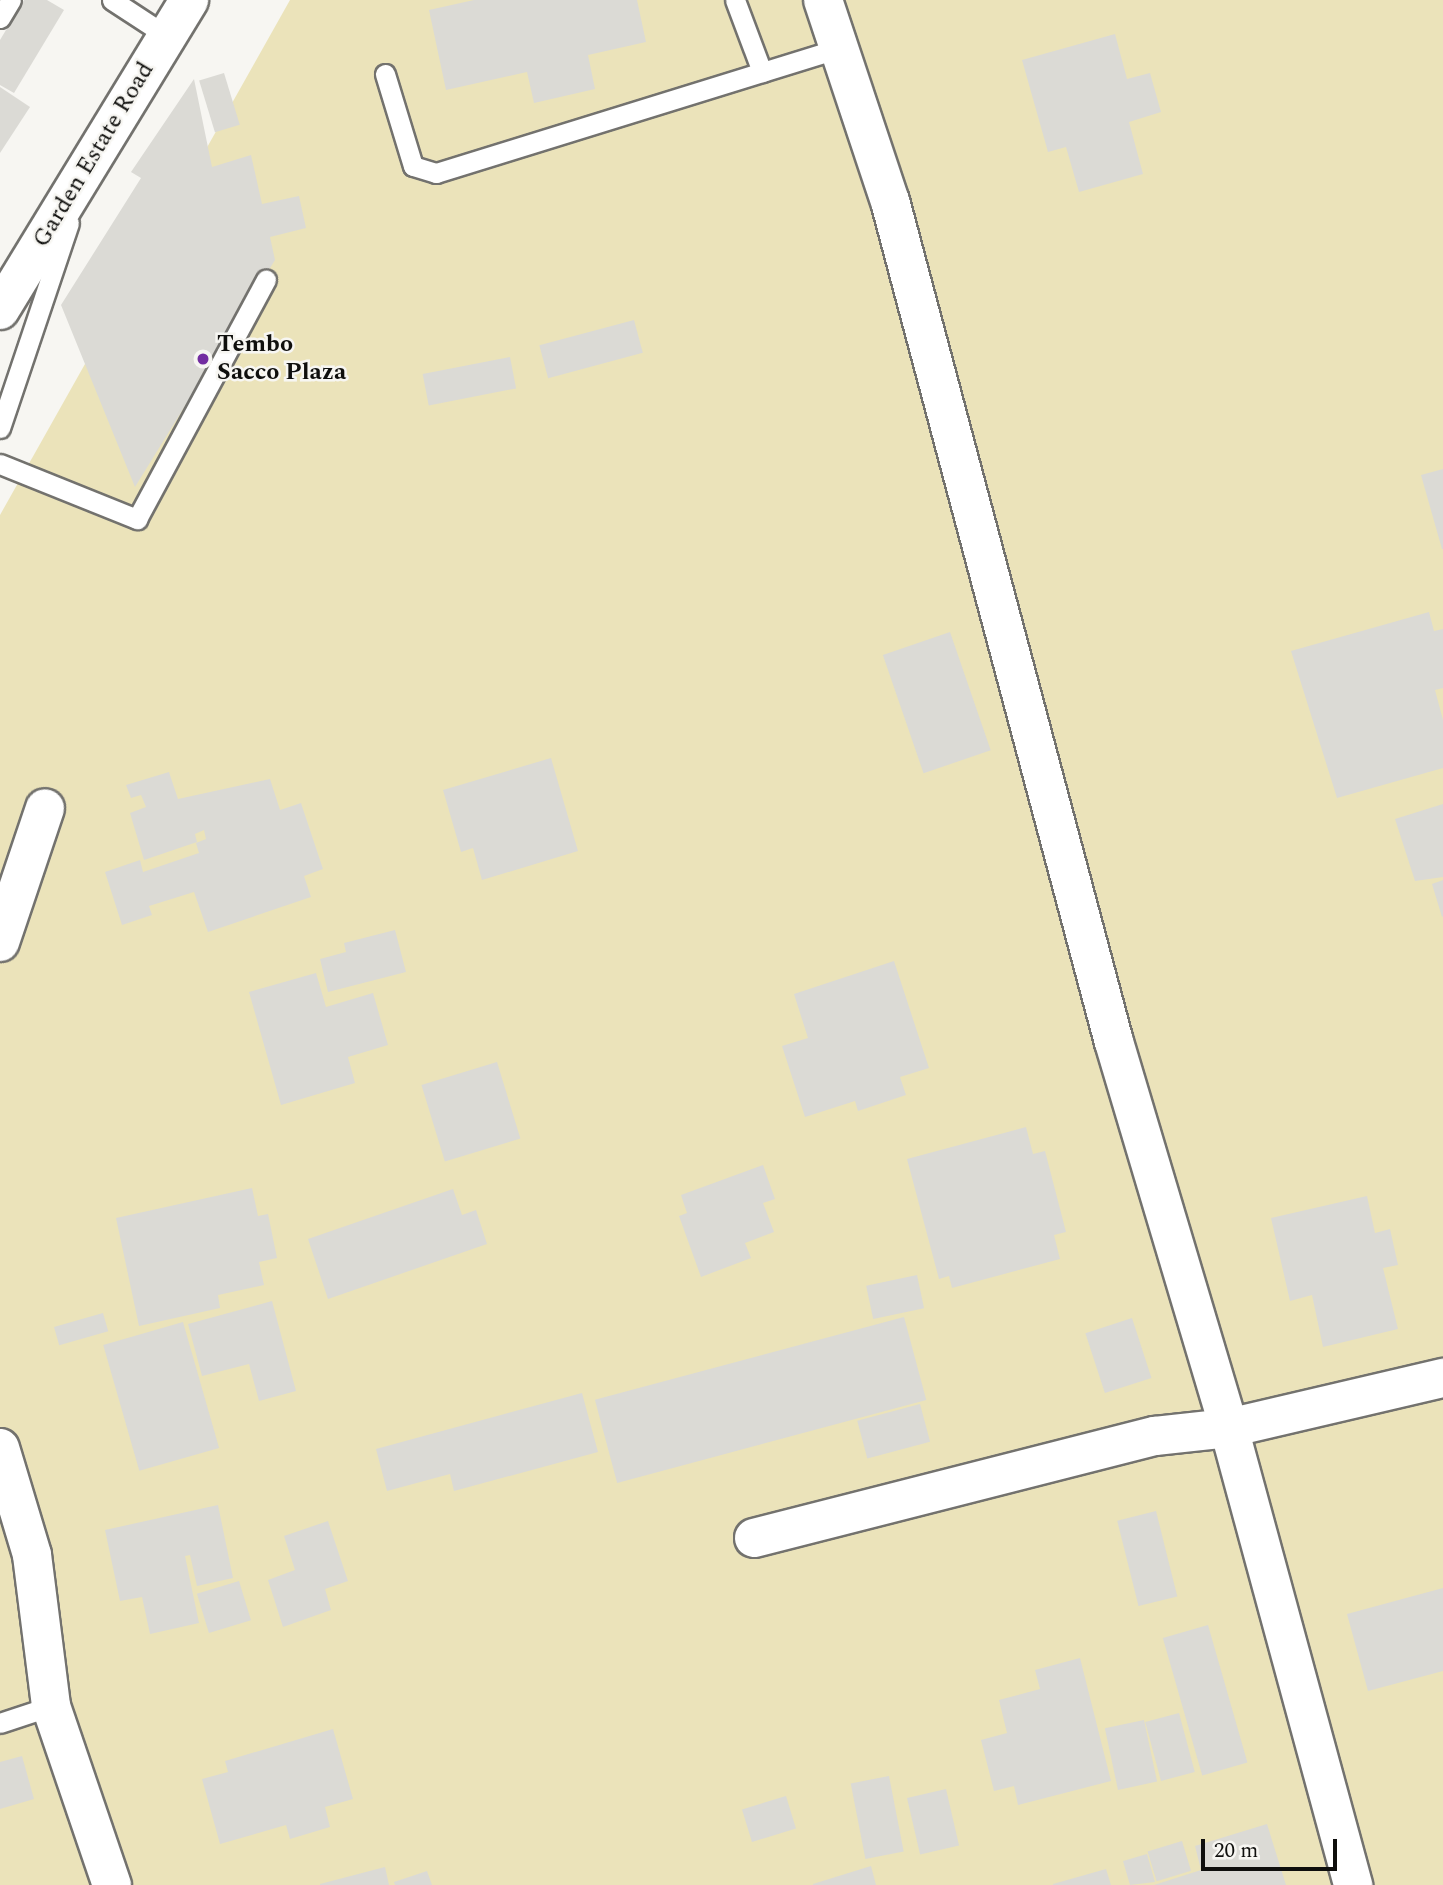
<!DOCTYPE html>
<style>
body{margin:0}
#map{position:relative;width:1443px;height:1885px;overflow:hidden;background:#f7f6f2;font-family:Spectral,serif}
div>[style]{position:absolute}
.green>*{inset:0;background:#ebe3ba}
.building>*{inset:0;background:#dbdad5;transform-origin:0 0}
.roads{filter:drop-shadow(2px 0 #73726e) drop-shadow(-2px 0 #73726e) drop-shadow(0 2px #73726e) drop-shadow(0 -2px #73726e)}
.service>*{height:19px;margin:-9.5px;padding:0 9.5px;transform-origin:9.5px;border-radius:9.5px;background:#fff}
.minor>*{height:38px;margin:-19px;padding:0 19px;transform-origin:19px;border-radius:19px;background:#fff}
.tertiary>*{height:38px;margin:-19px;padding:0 19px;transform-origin:19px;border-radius:19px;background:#fff}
.dots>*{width:19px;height:19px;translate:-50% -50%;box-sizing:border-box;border:4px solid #f7f6f2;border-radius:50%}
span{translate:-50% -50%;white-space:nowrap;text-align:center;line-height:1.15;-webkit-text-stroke:5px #f7f6f2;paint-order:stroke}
.street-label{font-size:24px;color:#0f0f0d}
.poi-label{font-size:24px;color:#0f0f0d;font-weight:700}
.left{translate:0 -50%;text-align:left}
.scale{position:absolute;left:1201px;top:1839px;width:136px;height:32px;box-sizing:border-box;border:4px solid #0f0f0d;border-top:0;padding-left:9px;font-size:21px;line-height:24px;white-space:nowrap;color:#0f0f0d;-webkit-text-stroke:5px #f7f6f2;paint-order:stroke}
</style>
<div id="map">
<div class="green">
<i style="clip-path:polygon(290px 0,1443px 0,1443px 1885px,0 1885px,0 515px)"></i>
</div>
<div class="building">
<i style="clip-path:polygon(24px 0,47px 0,64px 10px,14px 93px,0 85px,0 40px)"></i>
<i style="clip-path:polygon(474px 0,637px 0,646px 42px,588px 55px,595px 89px,534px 103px,527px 72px,446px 90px,429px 10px)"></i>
<i style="clip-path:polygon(1115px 34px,1127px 79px,1150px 73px,1161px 112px,1129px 122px,1143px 174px,1079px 192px,1066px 147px,1048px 152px,1022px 60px)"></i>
<i style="left:224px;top:73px;width:54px;height:26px;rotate:73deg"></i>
<i style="clip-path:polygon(194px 79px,212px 167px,251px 155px,262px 204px,299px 196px,306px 228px,270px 237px,275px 260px,135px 487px,61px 305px,141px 178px,131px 172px)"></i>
<i style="clip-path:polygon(0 87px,30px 107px,0 153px)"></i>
<i style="left:634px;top:320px;width:34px;height:98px;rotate:75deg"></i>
<i style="left:510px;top:357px;width:32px;height:89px;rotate:79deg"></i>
<i style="clip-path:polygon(1443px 469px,1443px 549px,1442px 549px,1421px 475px)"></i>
<i style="clip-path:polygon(1429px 612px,1434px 631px,1443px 629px,1443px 688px,1435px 690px,1443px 720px,1443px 768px,1337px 798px,1291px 651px)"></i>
<i style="left:950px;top:632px;width:125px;height:71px;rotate:71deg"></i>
<i style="clip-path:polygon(551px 758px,578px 851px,482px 880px,473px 848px,461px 852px,443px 790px)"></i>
<i style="clip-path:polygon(169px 772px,178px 799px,270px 779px,280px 810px,301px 803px,323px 869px,304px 876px,311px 897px,208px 932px,194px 892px,149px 906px,152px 915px,122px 925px,105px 872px,140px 860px,143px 872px,199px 853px,196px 843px,206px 839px,204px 830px,195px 834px,197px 842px,144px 860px,130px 813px,146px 807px,141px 795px,131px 798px,126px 785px)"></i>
<i style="clip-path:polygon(1443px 804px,1443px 877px,1415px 881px,1395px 819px)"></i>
<i style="clip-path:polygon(1443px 880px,1443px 916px,1442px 917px,1432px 884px)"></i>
<i style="clip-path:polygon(395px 930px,406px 972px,328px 992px,320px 959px,346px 952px,344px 943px)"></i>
<i style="clip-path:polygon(894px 961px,929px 1068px,900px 1077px,906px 1095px,858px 1111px,855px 1101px,805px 1117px,782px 1046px,808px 1038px,794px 994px)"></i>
<i style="clip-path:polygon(316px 973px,326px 1007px,373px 993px,388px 1045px,348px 1057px,355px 1083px,281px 1105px,249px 992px)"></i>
<i style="left:497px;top:1062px;width:80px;height:79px;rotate:73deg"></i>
<i style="clip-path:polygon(1026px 1127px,1033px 1154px,1045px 1151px,1066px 1232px,1054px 1235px,1060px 1259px,952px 1288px,949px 1276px,939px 1279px,907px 1159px)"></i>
<i style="clip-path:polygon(763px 1165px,775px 1199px,763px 1203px,774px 1232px,745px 1243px,751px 1258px,701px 1277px,679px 1216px,687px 1213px,681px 1195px)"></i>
<i style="clip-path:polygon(252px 1188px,258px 1216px,268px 1214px,277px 1258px,259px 1262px,264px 1285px,218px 1295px,220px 1308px,139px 1326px,116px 1218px)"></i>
<i style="clip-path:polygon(453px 1189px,462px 1215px,476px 1210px,487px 1244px,328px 1299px,308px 1239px)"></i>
<i style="clip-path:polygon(1367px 1196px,1375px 1233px,1390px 1229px,1398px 1265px,1383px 1268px,1398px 1329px,1323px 1347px,1312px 1295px,1290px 1301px,1271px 1218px)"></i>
<i style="left:917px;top:1275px;width:34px;height:52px;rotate:78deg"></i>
<i style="clip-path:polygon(272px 1301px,296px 1391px,259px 1401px,249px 1364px,202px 1376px,188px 1324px)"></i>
<i style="left:103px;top:1313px;width:19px;height:51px;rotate:74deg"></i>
<i style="left:904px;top:1317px;width:86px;height:320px;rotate:75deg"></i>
<i style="left:1132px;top:1318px;width:63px;height:49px;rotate:72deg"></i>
<i style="left:183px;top:1322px;width:131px;height:83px;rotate:74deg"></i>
<i style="clip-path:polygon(582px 1393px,598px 1452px,454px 1491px,450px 1474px,387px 1491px,376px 1449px)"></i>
<i style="left:920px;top:1404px;width:39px;height:65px;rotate:75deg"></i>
<i style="clip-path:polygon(218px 1505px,233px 1578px,197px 1586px,190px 1555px,185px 1556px,199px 1623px,150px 1634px,142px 1597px,120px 1601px,105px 1530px)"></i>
<i style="left:1156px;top:1511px;width:88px;height:40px;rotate:76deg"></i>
<i style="clip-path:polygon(328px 1521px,348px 1581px,325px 1589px,331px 1610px,283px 1627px,268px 1580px,295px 1570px,284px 1536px)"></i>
<i style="left:239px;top:1581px;width:41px;height:44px;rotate:73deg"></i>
<i style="clip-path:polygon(1443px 1588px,1443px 1671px,1368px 1691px,1347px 1614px)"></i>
<i style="left:1208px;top:1625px;width:143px;height:47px;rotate:74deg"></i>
<i style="clip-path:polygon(1080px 1658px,1111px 1781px,1018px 1805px,1014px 1786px,994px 1791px,981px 1740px,1007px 1733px,999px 1700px,1040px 1689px,1035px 1670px)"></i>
<i style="left:1179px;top:1713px;width:61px;height:35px;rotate:75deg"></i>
<i style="left:1144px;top:1720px;width:63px;height:40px;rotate:78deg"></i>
<i style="clip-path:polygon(333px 1729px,353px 1799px,325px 1807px,330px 1827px,290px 1839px,286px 1825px,220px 1844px,202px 1779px,228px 1772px,225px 1761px)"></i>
<i style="clip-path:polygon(22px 1756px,34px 1799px,0 1809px,0 1762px)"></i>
<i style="left:889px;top:1776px;width:77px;height:39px;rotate:79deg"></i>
<i style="left:946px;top:1789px;width:58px;height:40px;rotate:77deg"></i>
<i style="left:786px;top:1796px;width:34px;height:46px;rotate:73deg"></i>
<i style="clip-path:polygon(1267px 1824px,1286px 1885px,1154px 1885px,1201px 1870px,1195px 1846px)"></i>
<i style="left:1182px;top:1841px;width:31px;height:36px;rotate:73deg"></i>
<i style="clip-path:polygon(1147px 1854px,1155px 1882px,1130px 1885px,1123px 1861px)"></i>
<i style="clip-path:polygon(871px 1866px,876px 1885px,813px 1885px,813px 1884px)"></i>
<i style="clip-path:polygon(385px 1867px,389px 1885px,320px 1885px,320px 1884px)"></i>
<i style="clip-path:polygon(1106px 1869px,1111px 1885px,1053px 1885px,1053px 1884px)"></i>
<i style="clip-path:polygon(427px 1871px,432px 1885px,395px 1885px,394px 1882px)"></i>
</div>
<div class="roads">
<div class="service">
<i style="left:112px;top:0;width:66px;rotate:33.2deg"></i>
<i style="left:735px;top:0;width:77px;rotate:69.4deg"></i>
<i style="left:0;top:18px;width:21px;rotate:-59deg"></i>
<i style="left:385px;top:74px;width:96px;rotate:73.1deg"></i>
<i style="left:413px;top:166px;width:24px;rotate:17deg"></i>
<i style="left:436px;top:173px;width:422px;rotate:-17.2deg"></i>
<i style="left:0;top:428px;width:216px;rotate:-71.4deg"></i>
<i style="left:0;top:464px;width:148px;rotate:21.9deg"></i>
<i style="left:137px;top:519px;width:272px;rotate:-61.7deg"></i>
<i style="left:0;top:1723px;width:54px;rotate:-18.4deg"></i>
</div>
<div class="minor">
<i style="left:823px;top:0;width:212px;rotate:71.6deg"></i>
<i style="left:890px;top:201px;width:870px;rotate:75.09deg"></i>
<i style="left:1114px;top:1042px;width:403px;rotate:73.4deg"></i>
<i style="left:1229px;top:1428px;width:474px;rotate:74.8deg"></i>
<i style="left:0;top:942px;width:141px;rotate:-71.4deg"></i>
<i style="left:0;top:1448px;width:112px;rotate:73.3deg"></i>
<i style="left:32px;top:1555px;width:152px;rotate:82.8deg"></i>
<i style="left:51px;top:1706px;width:189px;rotate:71.2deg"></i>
<i style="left:754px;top:1538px;width:414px;rotate:-14.3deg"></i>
<i style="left:1155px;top:1436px;width:74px;rotate:-6.2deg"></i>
<i style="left:1229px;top:1428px;width:220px;rotate:-13.2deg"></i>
</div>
<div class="tertiary">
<i style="left:0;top:310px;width:363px;rotate:-58.6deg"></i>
</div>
</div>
<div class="dots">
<i style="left:203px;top:359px;background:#732da1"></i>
</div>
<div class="street-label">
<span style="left:94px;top:155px;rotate:-59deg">Garden Estate Road</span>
</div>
<div class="poi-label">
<span class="left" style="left:217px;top:359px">Tembo<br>Sacco Plaza</span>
</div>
<div class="scale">20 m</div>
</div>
